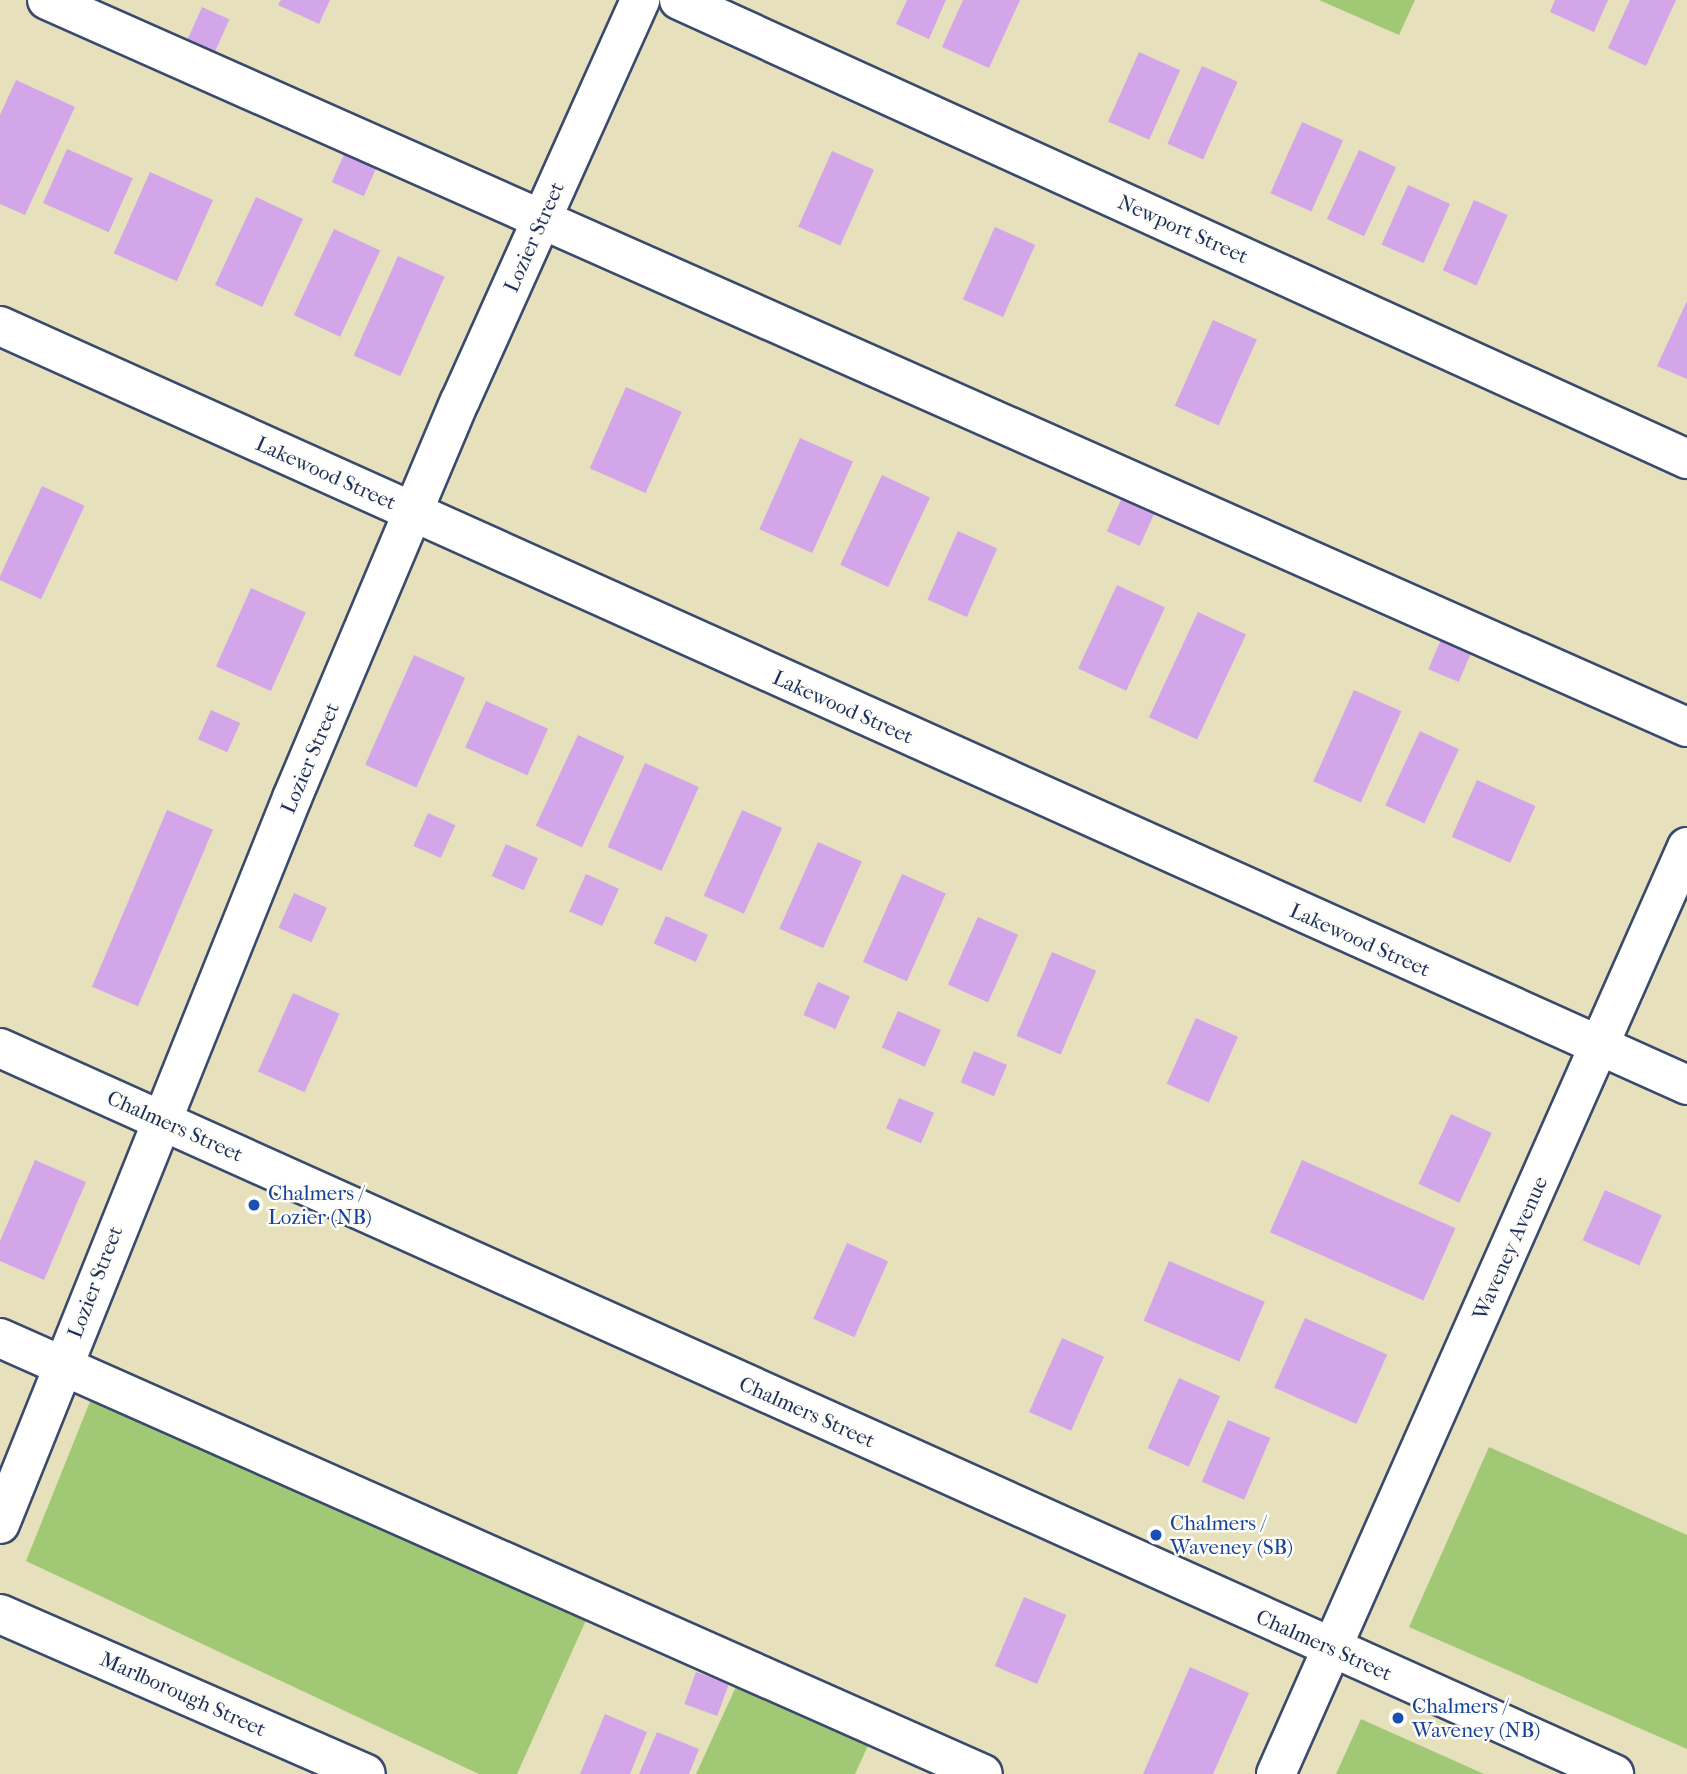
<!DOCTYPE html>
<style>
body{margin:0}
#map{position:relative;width:1687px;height:1774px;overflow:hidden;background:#e7e0bc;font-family:"IM FELL French Canon",serif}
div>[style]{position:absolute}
.green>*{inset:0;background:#a1c975}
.building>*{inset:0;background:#d3a6ea;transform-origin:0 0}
.roads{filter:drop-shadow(2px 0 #3a4a6c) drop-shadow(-2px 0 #3a4a6c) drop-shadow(0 2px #3a4a6c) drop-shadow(0 -2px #3a4a6c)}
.minor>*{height:38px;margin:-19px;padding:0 19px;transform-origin:19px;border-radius:19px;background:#fff}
.dots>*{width:19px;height:19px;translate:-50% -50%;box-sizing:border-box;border:4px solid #fdfcf7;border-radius:50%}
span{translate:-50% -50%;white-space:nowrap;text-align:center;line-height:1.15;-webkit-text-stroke:5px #fdfcf7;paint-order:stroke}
.street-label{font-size:21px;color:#1b2f5e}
.transit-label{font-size:21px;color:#164399}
.left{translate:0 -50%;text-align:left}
</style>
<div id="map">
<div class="green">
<i style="clip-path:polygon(1319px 0,1415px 0,1399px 35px)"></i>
<i style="clip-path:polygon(91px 1399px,587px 1618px,517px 1774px,479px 1774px,26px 1561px)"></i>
<i style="clip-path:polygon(1489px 1447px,1687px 1535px,1687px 1749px,1409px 1627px)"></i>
<i style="clip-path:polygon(739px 1680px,871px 1739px,855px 1774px,696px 1774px)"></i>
<i style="clip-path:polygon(1361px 1719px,1484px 1774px,1336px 1774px)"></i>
</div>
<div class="building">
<i style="clip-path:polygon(281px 0,330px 0,319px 24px,278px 5px)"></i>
<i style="clip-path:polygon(907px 0,946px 0,929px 39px,896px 24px)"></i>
<i style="clip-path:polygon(963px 0,1020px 0,989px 68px,942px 47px)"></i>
<i style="clip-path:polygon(1555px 0,1608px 0,1594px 32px,1550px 12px)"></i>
<i style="clip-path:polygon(1630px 0,1676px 0,1646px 66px,1608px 48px)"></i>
<i style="left:202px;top:7px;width:30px;height:38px;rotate:24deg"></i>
<i style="left:1139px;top:52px;width:45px;height:76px;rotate:24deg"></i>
<i style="left:1202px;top:66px;width:39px;height:85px;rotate:24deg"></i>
<i style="clip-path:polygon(16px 80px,75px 107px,25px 215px,0 204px,0 115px)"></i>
<i style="left:1302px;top:122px;width:45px;height:78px;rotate:24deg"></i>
<i style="left:67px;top:149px;width:72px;height:59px;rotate:24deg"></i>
<i style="left:346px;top:150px;width:35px;height:35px;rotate:24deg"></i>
<i style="left:1359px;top:150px;width:41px;height:76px;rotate:25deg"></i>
<i style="left:832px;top:151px;width:46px;height:83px;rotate:24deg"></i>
<i style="left:150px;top:172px;width:69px;height:89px;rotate:24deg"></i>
<i style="left:1408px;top:185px;width:46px;height:65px;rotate:24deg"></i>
<i style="left:256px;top:197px;width:52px;height:97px;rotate:25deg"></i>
<i style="left:1474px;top:200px;width:37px;height:77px;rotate:24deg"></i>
<i style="left:995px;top:227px;width:44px;height:79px;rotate:24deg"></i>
<i style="left:334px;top:229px;width:51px;height:95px;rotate:25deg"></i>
<i style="left:398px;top:256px;width:51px;height:109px;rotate:24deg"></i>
<i style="clip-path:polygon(1687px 301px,1687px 379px,1657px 366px)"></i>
<i style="left:1213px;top:320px;width:48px;height:94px;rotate:24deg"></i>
<i style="left:626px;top:387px;width:61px;height:89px;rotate:24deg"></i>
<i style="left:800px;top:438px;width:58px;height:100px;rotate:24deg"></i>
<i style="left:882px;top:475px;width:53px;height:99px;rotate:25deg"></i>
<i style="left:42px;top:486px;width:47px;height:103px;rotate:25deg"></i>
<i style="left:1124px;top:493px;width:36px;height:42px;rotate:24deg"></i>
<i style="left:958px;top:531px;width:43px;height:75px;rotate:24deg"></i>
<i style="left:1117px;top:585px;width:53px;height:92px;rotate:25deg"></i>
<i style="left:251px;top:588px;width:60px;height:86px;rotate:24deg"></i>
<i style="left:1198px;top:612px;width:53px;height:116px;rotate:25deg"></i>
<i style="left:1442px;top:637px;width:33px;height:35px;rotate:23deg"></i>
<i style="left:414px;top:655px;width:56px;height:120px;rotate:24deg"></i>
<i style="left:1354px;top:690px;width:52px;height:100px;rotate:24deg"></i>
<i style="left:486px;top:701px;width:68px;height:51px;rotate:24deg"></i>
<i style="left:211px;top:710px;width:32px;height:32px;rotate:24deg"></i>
<i style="left:1420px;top:731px;width:43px;height:82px;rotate:25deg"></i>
<i style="left:578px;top:735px;width:51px;height:100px;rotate:25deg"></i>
<i style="left:645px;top:763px;width:59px;height:92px;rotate:24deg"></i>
<i style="left:1477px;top:780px;width:64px;height:62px;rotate:24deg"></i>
<i style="left:167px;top:810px;width:50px;height:192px;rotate:23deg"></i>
<i style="left:742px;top:810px;width:44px;height:94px;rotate:24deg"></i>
<i style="left:428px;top:813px;width:30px;height:36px;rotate:24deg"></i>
<i style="left:818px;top:842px;width:48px;height:95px;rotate:24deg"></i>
<i style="left:506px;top:844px;width:35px;height:35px;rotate:24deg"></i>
<i style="left:586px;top:874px;width:36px;height:41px;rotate:24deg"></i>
<i style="left:902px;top:874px;width:48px;height:96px;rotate:24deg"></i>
<i style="left:294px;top:893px;width:36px;height:38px;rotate:24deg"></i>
<i style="left:666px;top:916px;width:46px;height:30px;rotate:24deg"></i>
<i style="left:978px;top:917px;width:44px;height:74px;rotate:24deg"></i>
<i style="left:1052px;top:952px;width:48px;height:91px;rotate:23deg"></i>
<i style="left:818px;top:982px;width:35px;height:36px;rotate:24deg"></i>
<i style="left:293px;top:993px;width:51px;height:86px;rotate:24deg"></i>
<i style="left:898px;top:1011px;width:47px;height:40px;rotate:24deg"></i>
<i style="left:1196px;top:1018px;width:46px;height:72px;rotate:24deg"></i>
<i style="left:974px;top:1051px;width:36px;height:34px;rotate:23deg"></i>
<i style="left:899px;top:1098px;width:38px;height:33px;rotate:23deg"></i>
<i style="left:1451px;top:1114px;width:45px;height:77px;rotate:25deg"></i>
<i style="clip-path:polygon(35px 1160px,86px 1182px,44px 1280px,0 1261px,0 1241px)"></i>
<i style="left:1302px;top:1160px;width:168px;height:79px;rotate:24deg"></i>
<i style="left:1605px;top:1190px;width:62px;height:55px;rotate:24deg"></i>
<i style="left:847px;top:1243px;width:45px;height:83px;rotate:24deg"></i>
<i style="left:1169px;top:1261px;width:104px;height:65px;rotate:23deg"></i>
<i style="left:1305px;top:1318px;width:90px;height:76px;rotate:24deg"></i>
<i style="left:1062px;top:1338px;width:46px;height:81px;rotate:24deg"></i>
<i style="left:1179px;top:1378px;width:45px;height:77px;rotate:24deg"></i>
<i style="left:1228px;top:1420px;width:46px;height:67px;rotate:23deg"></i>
<i style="left:1024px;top:1597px;width:46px;height:75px;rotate:23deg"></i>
<i style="clip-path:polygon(1190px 1667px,1249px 1693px,1213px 1774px,1143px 1774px)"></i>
<i style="left:696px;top:1672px;width:35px;height:34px;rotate:20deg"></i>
<i style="clip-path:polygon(605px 1714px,647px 1732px,630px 1774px,580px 1774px)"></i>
<i style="clip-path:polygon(657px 1732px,699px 1749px,689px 1774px,639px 1774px)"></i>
</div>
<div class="roads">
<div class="minor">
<i style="left:47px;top:0;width:1794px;rotate:23.91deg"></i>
<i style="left:679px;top:0;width:1108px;rotate:24.48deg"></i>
<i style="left:0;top:326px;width:1850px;rotate:24.22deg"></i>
<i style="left:0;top:1048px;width:1770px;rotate:24.22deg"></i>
<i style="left:0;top:1338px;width:1075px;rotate:23.92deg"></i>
<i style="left:0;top:1524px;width:783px;rotate:-68.09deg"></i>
<i style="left:292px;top:798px;width:431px;rotate:-67.1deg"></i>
<i style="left:460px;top:401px;width:440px;rotate:-65.8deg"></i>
<i style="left:0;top:1614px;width:399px;rotate:23.6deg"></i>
<i style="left:1276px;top:1774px;width:1014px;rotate:-66.09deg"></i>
</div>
</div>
<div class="dots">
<i style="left:254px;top:1205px;background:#1a4fb4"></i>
<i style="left:1156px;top:1535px;background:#1a4fb4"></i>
<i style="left:1398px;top:1718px;background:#1a4fb4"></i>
</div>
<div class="street-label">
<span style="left:1183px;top:229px;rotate:24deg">Newport Street</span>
<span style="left:534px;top:237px;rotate:-66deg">Lozier Street</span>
<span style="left:326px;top:473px;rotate:24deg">Lakewood Street</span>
<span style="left:843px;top:707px;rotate:24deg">Lakewood Street</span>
<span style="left:310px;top:758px;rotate:-67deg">Lozier Street</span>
<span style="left:1360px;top:940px;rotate:24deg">Lakewood Street</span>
<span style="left:175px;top:1126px;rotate:24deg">Chalmers Street</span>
<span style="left:1510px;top:1248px;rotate:-66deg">Waveney Avenue</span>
<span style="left:95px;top:1282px;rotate:-69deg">Lozier Street</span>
<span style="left:807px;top:1412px;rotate:24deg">Chalmers Street</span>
<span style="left:1324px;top:1645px;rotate:24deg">Chalmers Street</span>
<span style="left:183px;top:1694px;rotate:24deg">Marlborough Street</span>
</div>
<div class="transit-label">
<span class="left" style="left:268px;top:1205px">Chalmers /<br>Lozier (NB)</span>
<span class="left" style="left:1170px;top:1535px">Chalmers /<br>Waveney (SB)</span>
<span class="left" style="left:1412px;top:1718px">Chalmers /<br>Waveney (NB)</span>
</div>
</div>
